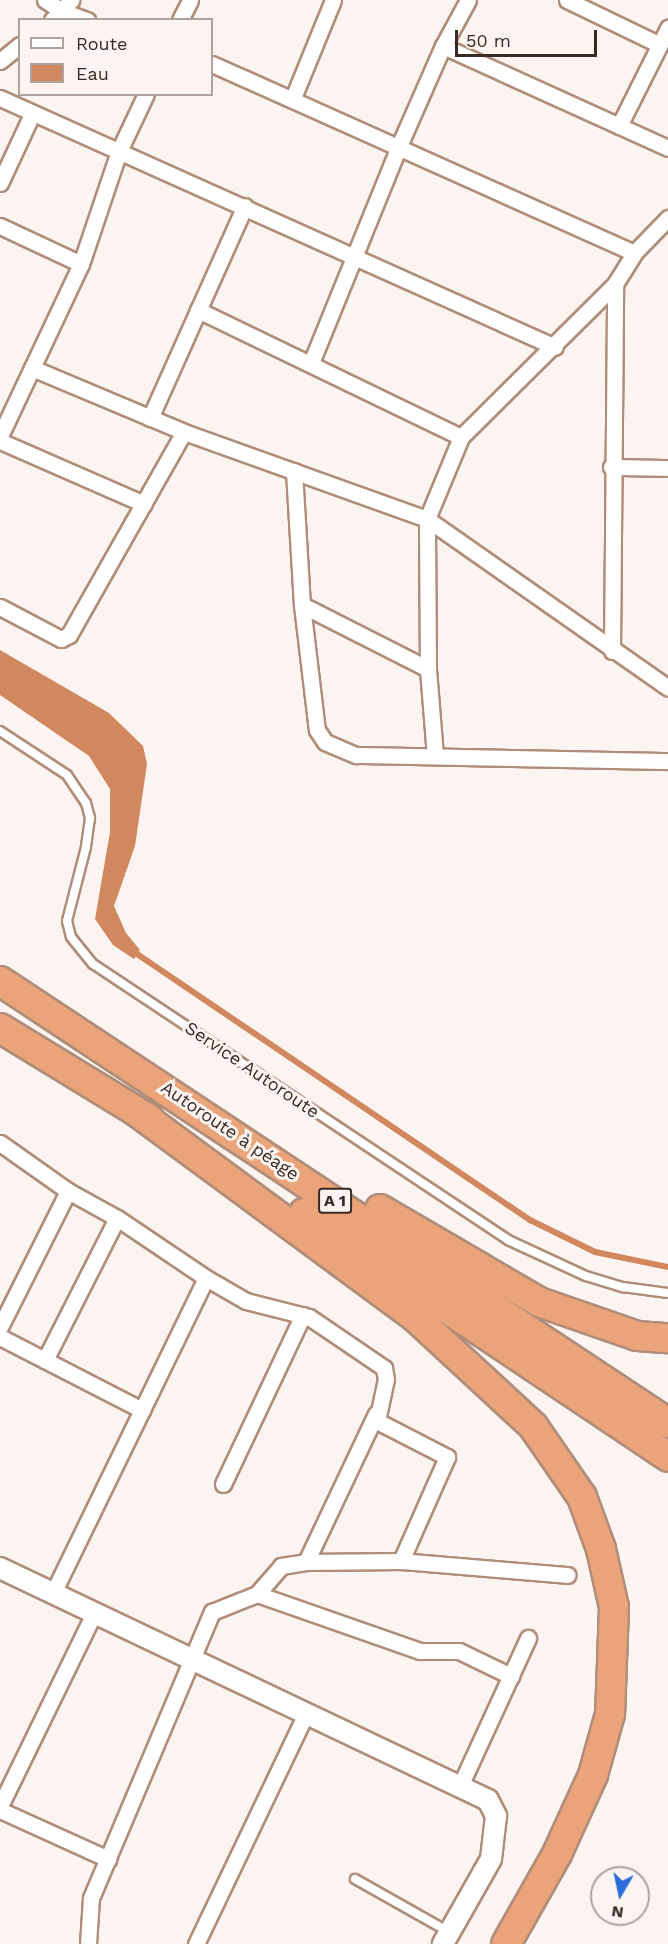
<!DOCTYPE html>
<meta charset="utf-8">
<style>
body{margin:0}
#map{position:relative;width:668px;height:1944px;overflow:hidden;background:#fcf4f0;font-family:"Work Sans",sans-serif}
div>[style]{position:absolute}
.water>*{inset:0;background:#d1885e}
.stream>*{height:6px;margin:-3px;padding:0 3px;transform-origin:3px;border-radius:3px;background:#d1885e}
.roads{filter:drop-shadow(2px 0 #af8d7a) drop-shadow(-2px 0 #af8d7a) drop-shadow(0 2px #af8d7a) drop-shadow(0 -2px #af8d7a)}
.service>*{height:8px;margin:-4px;padding:0 4px;transform-origin:4px;border-radius:4px;background:#fff}
.minor>*{height:15px;margin:-7.5px;padding:0 7.5px;transform-origin:7.5px;border-radius:7.5px;background:#fff}
.tertiary>*{height:20px;margin:-10px;padding:0 10px;transform-origin:10px;border-radius:10px;background:#fff}
.motorway>*{height:28px;margin:-14px;padding:0 14px;transform-origin:14px;border-radius:14px;background:#eba37a}
span{translate:-50% -50%;white-space:nowrap;text-align:center;line-height:1.15;-webkit-text-stroke:6px #fcf4f0;paint-order:stroke}
.shield-label span{padding:2px 4px;background:#fcf4f0;border:2px solid;border-radius:4px;-webkit-text-stroke-width:0}
.shield-label{font-size:16px;color:#392b24;font-weight:700}
.street-label{font-size:18px;color:#392b24}
.legend{position:absolute;left:18px;top:18px;width:195px;height:78px;box-sizing:border-box;background:#fcf4f0;border:2px solid #aea49e;margin:0;padding:8px 10px;list-style:none;font-size:18px;color:#392b24}
.legend li{display:flex;align-items:center;gap:12px;height:30px}
.legend b{width:30px;border:2px solid #aea49e}
.north{position:absolute;left:590px;top:1866px;width:60px;height:60px;box-sizing:border-box;background:#fcf4f0;border:2px solid #aea49e;border-radius:50%;rotate:189deg;font-size:16px;font-weight:700;line-height:24px;text-align:center;color:#392b24}
.north::after{content:'';display:block;margin:auto;width:21px;height:27px;background:#2b6dda;clip-path:polygon(50% 0,100% 100%,50% 72%,0 100%)}
.scale{position:absolute;left:455px;top:30px;width:142px;height:27px;box-sizing:border-box;border:3px solid #392b24;border-top:0;padding-left:8px;font-size:18px;line-height:21px;white-space:nowrap;color:#392b24;-webkit-text-stroke:4px #fcf4f0;paint-order:stroke}
</style>
<div id="map">
<div class="water">
<i style="clip-path:polygon(0 650px,109px 713px,143px 746px,147px 764px,135px 846px,114px 906px,126px 933px,140px 950px,134px 959px,113px 945px,95px 919px,110px 832px,110px 789px,89px 756px,0 695px)"></i>
</div>
<div class="stream">
<i style="left:137px;top:954px;width:475px;rotate:34.1deg"></i>
<i style="left:530px;top:1220px;width:72px;rotate:26.2deg"></i>
<i style="left:595px;top:1252px;width:75px;rotate:11.6deg"></i>
</div>
<div class="roads">
<div class="service">
<i style="left:0;top:731px;width:80px;rotate:33.3deg"></i>
<i style="left:67px;top:775px;width:34px;rotate:56deg"></i>
<i style="left:86px;top:803px;width:16px;rotate:75deg"></i>
<i style="left:90px;top:818px;width:29px;rotate:98deg"></i>
<i style="left:86px;top:847px;width:76px;rotate:104.4deg"></i>
<i style="left:67px;top:921px;width:16px;rotate:76deg"></i>
<i style="left:71px;top:937px;width:35px;rotate:51deg"></i>
<i style="left:93px;top:964px;width:498px;rotate:33.6deg"></i>
<i style="left:508px;top:1240px;width:86px;rotate:24.8deg"></i>
<i style="left:586px;top:1276px;width:39px;rotate:17deg"></i>
<i style="left:623px;top:1287px;width:45px;rotate:7.6deg"></i>
<i style="left:355px;top:1879px;width:108px;rotate:29.4deg"></i>
</div>
<div class="minor">
<i style="left:45px;top:0;width:20px;rotate:33deg"></i>
<i style="left:62px;top:11px;width:27px;rotate:20deg"></i>
<i style="left:567px;top:0;width:103px;rotate:25.8deg"></i>
<i style="left:52px;top:20px;width:28px;rotate:-46deg"></i>
<i style="left:180px;top:20px;width:22px;rotate:-63deg"></i>
<i style="left:443px;top:46px;width:247px;rotate:24.4deg"></i>
<i style="left:0;top:61px;width:26px;rotate:-39deg"></i>
<i style="left:212px;top:64px;width:462px;rotate:24.1deg"></i>
<i style="left:0;top:98px;width:608px;rotate:24.16deg"></i>
<i style="left:293px;top:98px;width:106px;rotate:-67.8deg"></i>
<i style="left:619px;top:126px;width:110px;rotate:-63.4deg"></i>
<i style="left:0;top:183px;width:76px;rotate:-65.1deg"></i>
<i style="left:0;top:226px;width:89px;rotate:25.1deg"></i>
<i style="left:198px;top:310px;width:292px;rotate:25.8deg"></i>
<i style="left:311px;top:363px;width:234px;rotate:-67.9deg"></i>
<i style="left:399px;top:146px;width:109px;rotate:-66.3deg"></i>
<i style="left:443px;top:46px;width:52px;rotate:-61.5deg"></i>
<i style="left:32px;top:368px;width:165px;rotate:22.8deg"></i>
<i style="left:184px;top:432px;width:258px;rotate:19.7deg"></i>
<i style="left:427px;top:519px;width:294px;rotate:35deg"></i>
<i style="left:150px;top:418px;width:232px;rotate:-65.9deg"></i>
<i style="left:0;top:436px;width:190px;rotate:-64.8deg"></i>
<i style="left:81px;top:264px;width:119px;rotate:-71.4deg"></i>
<i style="left:119px;top:151px;width:63px;rotate:-64.7deg"></i>
<i style="left:0;top:441px;width:157px;rotate:23.6deg"></i>
<i style="left:611px;top:467px;width:57px;rotate:1deg"></i>
<i style="left:294px;top:471px;width:134px;rotate:86.6deg"></i>
<i style="left:302px;top:605px;width:126px;rotate:83.2deg"></i>
<i style="left:317px;top:730px;width:14px;rotate:56deg"></i>
<i style="left:325px;top:742px;width:34px;rotate:23deg"></i>
<i style="left:356px;top:755px;width:312px;rotate:1.1deg"></i>
<i style="left:302px;top:605px;width:141px;rotate:26.9deg"></i>
<i style="left:0;top:607px;width:69px;rotate:27.7deg"></i>
<i style="left:61px;top:639px;width:9px;rotate:-27deg"></i>
<i style="left:69px;top:635px;width:233px;rotate:-60.5deg"></i>
<i style="left:612px;top:651px;width:367px;rotate:-89.5deg"></i>
<i style="left:615px;top:284px;width:36px;rotate:-58deg"></i>
<i style="left:634px;top:253px;width:49px;rotate:-45.8deg"></i>
<i style="left:435px;top:756px;width:87px;rotate:-94.6deg"></i>
<i style="left:428px;top:669px;width:150px;rotate:-90.4deg"></i>
<i style="left:427px;top:519px;width:89px;rotate:-67.5deg"></i>
<i style="left:461px;top:437px;width:217px;rotate:-44.8deg"></i>
<i style="left:0;top:1143px;width:83px;rotate:35.2deg"></i>
<i style="left:68px;top:1191px;width:56px;rotate:28.9deg"></i>
<i style="left:117px;top:1218px;width:107px;rotate:34deg"></i>
<i style="left:206px;top:1278px;width:46px;rotate:29.9deg"></i>
<i style="left:246px;top:1301px;width:65px;rotate:14.3deg"></i>
<i style="left:309px;top:1317px;width:91px;rotate:34.2deg"></i>
<i style="left:384px;top:1368px;width:11px;rotate:80deg"></i>
<i style="left:386px;top:1379px;width:43px;rotate:102.1deg"></i>
<i style="left:377px;top:1421px;width:79px;rotate:27.2deg"></i>
<i style="left:447px;top:1457px;width:114px;rotate:113.9deg"></i>
<i style="left:0;top:1327px;width:152px;rotate:-63.4deg"></i>
<i style="left:0;top:1337px;width:160px;rotate:27.2deg"></i>
<i style="left:45px;top:1360px;width:159px;rotate:-63.1deg"></i>
<i style="left:223px;top:1484px;width:187px;rotate:-64.7deg"></i>
<i style="left:306px;top:1562px;width:164px;rotate:-64.7deg"></i>
<i style="left:53px;top:1593px;width:350px;rotate:-64.1deg"></i>
<i style="left:257px;top:1594px;width:37px;rotate:-49deg"></i>
<i style="left:281px;top:1566px;width:25px;rotate:-9deg"></i>
<i style="left:306px;top:1562px;width:95px;rotate:-0.6deg"></i>
<i style="left:401px;top:1561px;width:167px;rotate:4.8deg"></i>
<i style="left:460px;top:1786px;width:163px;rotate:-65.3deg"></i>
<i style="left:0;top:1806px;width:215px;rotate:-64deg"></i>
<i style="left:0;top:1810px;width:119px;rotate:24.4deg"></i>
<i style="left:88px;top:1944px;width:46px;rotate:-86.3deg"></i>
<i style="left:91px;top:1898px;width:311px;rotate:-67.1deg"></i>
<i style="left:212px;top:1612px;width:48px;rotate:-21.8deg"></i>
<i style="left:257px;top:1594px;width:173px;rotate:19.3deg"></i>
<i style="left:420px;top:1651px;width:39px"></i>
<i style="left:459px;top:1651px;width:58px;rotate:25.7deg"></i>
<i style="left:196px;top:1944px;width:256px;rotate:-64.5deg"></i>
</div>
<div class="tertiary">
<i style="left:0;top:1568px;width:540px;rotate:25.43deg"></i>
<i style="left:488px;top:1800px;width:18px;rotate:63deg"></i>
<i style="left:496px;top:1816px;width:43px;rotate:96.6deg"></i>
<i style="left:491px;top:1859px;width:98px;rotate:119.5deg"></i>
</div>
<div class="motorway">
<i style="left:0;top:981px;width:801px;rotate:33.49deg"></i>
<i style="left:0;top:1028px;width:175px;rotate:31.4deg"></i>
<i style="left:133px;top:1109px;width:350px;rotate:36.4deg"></i>
<i style="left:415px;top:1317px;width:161px;rotate:42.7deg"></i>
<i style="left:533px;top:1426px;width:86px;rotate:55.4deg"></i>
<i style="left:582px;top:1497px;width:55px;rotate:69.9deg"></i>
<i style="left:601px;top:1549px;width:59px;rotate:77.4deg"></i>
<i style="left:614px;top:1607px;width:107px;rotate:92.1deg"></i>
<i style="left:610px;top:1714px;width:63px;rotate:105.6deg"></i>
<i style="left:593px;top:1775px;width:87px;rotate:114.5deg"></i>
<i style="left:557px;top:1854px;width:103px;rotate:119.5deg"></i>
<i style="left:380px;top:1209px;width:184px;rotate:30.3deg"></i>
<i style="left:539px;top:1302px;width:104px;rotate:19.1deg"></i>
<i style="left:637px;top:1336px;width:31px;rotate:4deg"></i>
<i style="left:304px;top:1213px;width:438px;rotate:33.8deg"></i>
</div>
</div>
<div class="shield-label">
<span style="left:335px;top:1201px">A 1</span>
</div>
<div class="street-label">
<span style="left:252px;top:1070px;rotate:34deg">Service Autoroute</span>
<span style="left:230px;top:1131px;rotate:34deg">Autoroute à péage</span>
</div>
<ul class="legend">
<li><b style="height:8px;background:#fff"></b>Route</li>
<li><b style="height:16px;background:#d1885e"></b>Eau</li>
</ul>
<div class="north">N</div>
<div class="scale">50 m</div>
</div>
